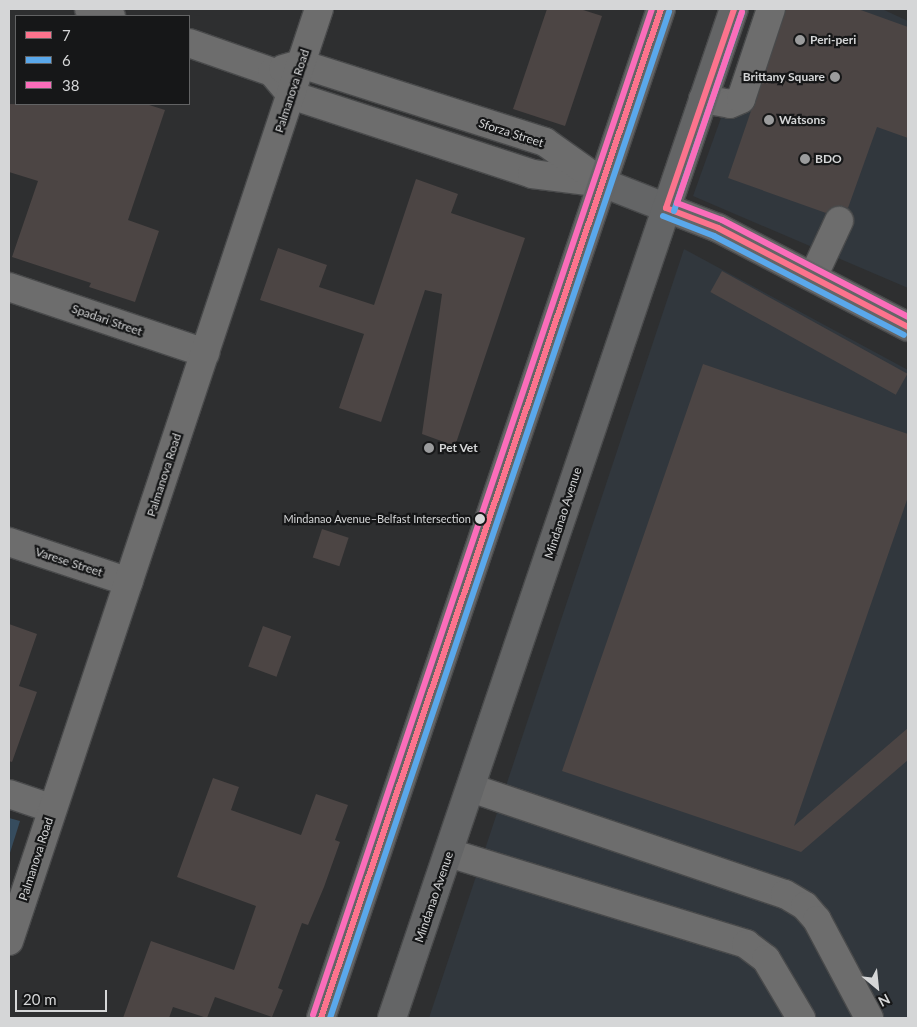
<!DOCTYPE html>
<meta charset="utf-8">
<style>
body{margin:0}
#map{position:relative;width:917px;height:1027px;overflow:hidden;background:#2e2f30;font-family:Lato,sans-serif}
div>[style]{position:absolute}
.built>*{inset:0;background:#31373d}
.green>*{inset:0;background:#364c5e}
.building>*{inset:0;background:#4c4544;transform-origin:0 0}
.roads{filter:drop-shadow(1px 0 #494a4b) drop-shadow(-1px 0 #494a4b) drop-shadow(0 1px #494a4b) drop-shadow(0 -1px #494a4b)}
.minor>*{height:28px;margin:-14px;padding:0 14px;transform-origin:14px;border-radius:14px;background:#6d6d6d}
.major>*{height:28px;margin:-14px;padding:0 14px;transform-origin:14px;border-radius:14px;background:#646566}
.bus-1>*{height:6px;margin:-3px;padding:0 3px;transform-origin:3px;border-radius:3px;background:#fc738d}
.bus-2>*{height:6px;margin:-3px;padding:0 3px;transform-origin:3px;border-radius:3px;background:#5aa8eb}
.bus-3>*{height:6px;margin:-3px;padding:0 3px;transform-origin:3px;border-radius:3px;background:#fb6dba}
.dots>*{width:14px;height:14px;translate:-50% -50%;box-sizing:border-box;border:2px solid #161718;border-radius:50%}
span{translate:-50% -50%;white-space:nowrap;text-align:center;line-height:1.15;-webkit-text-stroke:4.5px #161718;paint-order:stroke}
.bus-label{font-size:11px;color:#d5d6d7}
.right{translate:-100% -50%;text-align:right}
.poi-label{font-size:12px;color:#d5d6d7;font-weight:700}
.left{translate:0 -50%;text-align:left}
.street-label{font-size:12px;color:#d5d6d7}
.frame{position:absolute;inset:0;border:10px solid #d5d6d7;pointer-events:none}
.legend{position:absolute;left:15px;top:15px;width:175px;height:90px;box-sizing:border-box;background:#161718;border:1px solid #626364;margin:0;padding:6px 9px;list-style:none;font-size:15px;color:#d5d6d7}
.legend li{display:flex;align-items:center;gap:10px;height:25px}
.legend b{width:25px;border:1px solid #626364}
.north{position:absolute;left:852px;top:962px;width:50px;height:50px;-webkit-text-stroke:4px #161718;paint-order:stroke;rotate:152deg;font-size:14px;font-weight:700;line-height:20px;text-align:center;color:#d5d6d7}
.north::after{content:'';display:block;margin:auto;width:18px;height:22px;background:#d5d6d7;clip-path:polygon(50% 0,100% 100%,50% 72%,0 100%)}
.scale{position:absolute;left:15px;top:990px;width:92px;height:22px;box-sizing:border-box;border:2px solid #d5d6d7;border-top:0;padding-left:6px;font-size:15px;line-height:18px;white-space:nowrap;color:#d5d6d7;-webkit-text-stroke:4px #161718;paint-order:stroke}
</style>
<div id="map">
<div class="built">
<i style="clip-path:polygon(760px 9px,882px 9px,908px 21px,908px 288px,693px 196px)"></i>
<i style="clip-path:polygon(684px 249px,908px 370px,908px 1018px,429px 1018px)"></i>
</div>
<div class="green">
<i style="clip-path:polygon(9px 818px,20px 821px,9px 856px)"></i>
</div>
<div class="building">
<i style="clip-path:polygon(547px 9px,580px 9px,602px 16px,565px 126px,513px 109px)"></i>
<i style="clip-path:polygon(786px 9px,858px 9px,908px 27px,908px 138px,877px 127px,848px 208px,837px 206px,826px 213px,728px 178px)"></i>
<i style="clip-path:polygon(9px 104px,146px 104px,165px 110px,128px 220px,159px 231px,135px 302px,89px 287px,91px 283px,12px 257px,38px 181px,9px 172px)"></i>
<i style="clip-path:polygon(416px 179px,458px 194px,451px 213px,525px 238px,455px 446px,422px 434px,442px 294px,425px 290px,381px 422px,339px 408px,364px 334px,260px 300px,278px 248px,327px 265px,319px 287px,374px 305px)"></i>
<i style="left:722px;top:271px;width:212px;height:24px;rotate:29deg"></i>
<i style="clip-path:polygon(703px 364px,908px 434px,908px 497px,794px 826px,908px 728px,908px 760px,801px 852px,562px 771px)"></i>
<i style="left:322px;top:529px;width:28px;height:30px;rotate:18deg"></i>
<i style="clip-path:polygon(9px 624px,37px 634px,19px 686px,37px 692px,12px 762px,9px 761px)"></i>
<i style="left:263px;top:626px;width:30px;height:43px;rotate:20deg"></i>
<i style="clip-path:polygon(213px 778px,239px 787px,231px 810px,301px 835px,316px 794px,348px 805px,335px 840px,340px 842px,324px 887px,308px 925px,302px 923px,278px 988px,283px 990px,272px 1017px,215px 997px,207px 1018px,173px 1007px,169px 1018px,123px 1018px,151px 941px,234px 970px,256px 906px,177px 877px)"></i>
</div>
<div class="roads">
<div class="minor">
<i style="left:89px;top:9px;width:23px;rotate:18deg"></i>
<i style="left:189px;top:43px;width:88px;rotate:19.3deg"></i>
<i style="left:272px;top:72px;width:30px;rotate:50deg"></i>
<i style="left:291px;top:95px;width:254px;rotate:18.1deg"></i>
<i style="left:532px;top:174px;width:72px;rotate:7.2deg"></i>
<i style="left:283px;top:69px;width:19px;rotate:-16deg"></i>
<i style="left:301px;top:64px;width:256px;rotate:17.7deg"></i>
<i style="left:545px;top:142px;width:67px;rotate:35.3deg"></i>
<i style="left:703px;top:99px;width:27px;rotate:10deg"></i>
<i style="left:730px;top:104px;width:12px;rotate:-24deg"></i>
<i style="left:741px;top:99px;width:95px;rotate:-71.6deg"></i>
<i style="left:813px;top:277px;width:62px;rotate:-65.1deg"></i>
<i style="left:9px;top:287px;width:207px;rotate:18.6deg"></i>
<i style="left:9px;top:542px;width:126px;rotate:18.4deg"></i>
<i style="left:471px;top:788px;width:331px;rotate:18.7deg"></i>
<i style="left:785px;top:894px;width:23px;rotate:31deg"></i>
<i style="left:805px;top:906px;width:18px;rotate:49deg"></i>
<i style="left:817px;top:920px;width:111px;rotate:62deg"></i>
<i style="left:9px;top:794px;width:46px;rotate:18.8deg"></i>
<i style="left:449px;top:853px;width:311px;rotate:17deg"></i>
<i style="left:746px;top:944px;width:25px;rotate:37deg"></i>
<i style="left:766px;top:959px;width:69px;rotate:59.3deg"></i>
<i style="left:9px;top:941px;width:982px;rotate:-71.6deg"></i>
</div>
<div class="major">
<i style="left:603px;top:183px;width:123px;rotate:21.4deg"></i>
<i style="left:718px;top:228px;width:214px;rotate:27.5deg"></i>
<i style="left:321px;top:1018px;width:1065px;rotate:-71.38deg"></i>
<i style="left:392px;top:1018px;width:1065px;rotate:-71.28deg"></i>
</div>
</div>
<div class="bus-1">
<i style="left:666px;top:208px;width:56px;rotate:21deg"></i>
<i style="left:718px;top:228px;width:214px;rotate:27.5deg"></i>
<i style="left:666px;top:208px;width:210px;rotate:-71.1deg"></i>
<i style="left:321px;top:1018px;width:1065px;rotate:-71.38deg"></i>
</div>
<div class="bus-2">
<i style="left:674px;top:211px;width:210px;rotate:-71.1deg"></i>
<i style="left:663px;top:216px;width:55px;rotate:21.4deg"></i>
<i style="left:714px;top:236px;width:214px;rotate:27.5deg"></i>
<i style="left:330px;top:1018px;width:1062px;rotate:-71.38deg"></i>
</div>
<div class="bus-3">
<i style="left:742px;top:12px;width:202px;rotate:108.8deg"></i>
<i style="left:677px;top:203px;width:48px;rotate:20.7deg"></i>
<i style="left:722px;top:220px;width:210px;rotate:27.5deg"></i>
<i style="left:313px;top:1015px;width:1062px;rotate:-71.38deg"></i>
</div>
<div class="dots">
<i style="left:800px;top:40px;background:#9b9c9d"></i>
<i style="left:835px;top:77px;background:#9b9c9d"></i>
<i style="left:769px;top:120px;background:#9b9c9d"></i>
<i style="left:805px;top:159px;background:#9b9c9d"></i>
<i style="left:429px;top:448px;background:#9b9c9d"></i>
<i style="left:480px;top:519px;background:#d5d6d7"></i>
</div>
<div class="bus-label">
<span class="right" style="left:471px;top:519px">Mindanao Avenue–Belfast Intersection</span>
</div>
<div class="poi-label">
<span class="left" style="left:810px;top:40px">Peri-peri</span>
<span class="right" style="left:825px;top:77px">Brittany Square</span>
<span class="left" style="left:779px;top:120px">Watsons</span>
<span class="left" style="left:815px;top:159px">BDO</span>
<span class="left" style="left:439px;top:448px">Pet Vet</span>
</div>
<div class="street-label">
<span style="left:292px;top:91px;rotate:-72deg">Palmanova Road</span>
<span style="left:511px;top:133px;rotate:18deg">Sforza Street</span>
<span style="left:107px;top:320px;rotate:19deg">Spadari Street</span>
<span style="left:164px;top:475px;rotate:-72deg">Palmanova Road</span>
<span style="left:563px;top:513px;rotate:-72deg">Mindanao Avenue</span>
<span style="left:69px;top:562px;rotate:18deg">Varese Street</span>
<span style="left:36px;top:859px;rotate:-72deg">Palmanova Road</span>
<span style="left:434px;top:897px;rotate:-71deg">Mindanao Avenue</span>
</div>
<div class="frame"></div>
<ul class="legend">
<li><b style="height:6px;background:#fc738d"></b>7</li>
<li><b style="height:6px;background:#5aa8eb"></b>6</li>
<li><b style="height:6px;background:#fb6dba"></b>38</li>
</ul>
<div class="north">N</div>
<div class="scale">20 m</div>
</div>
